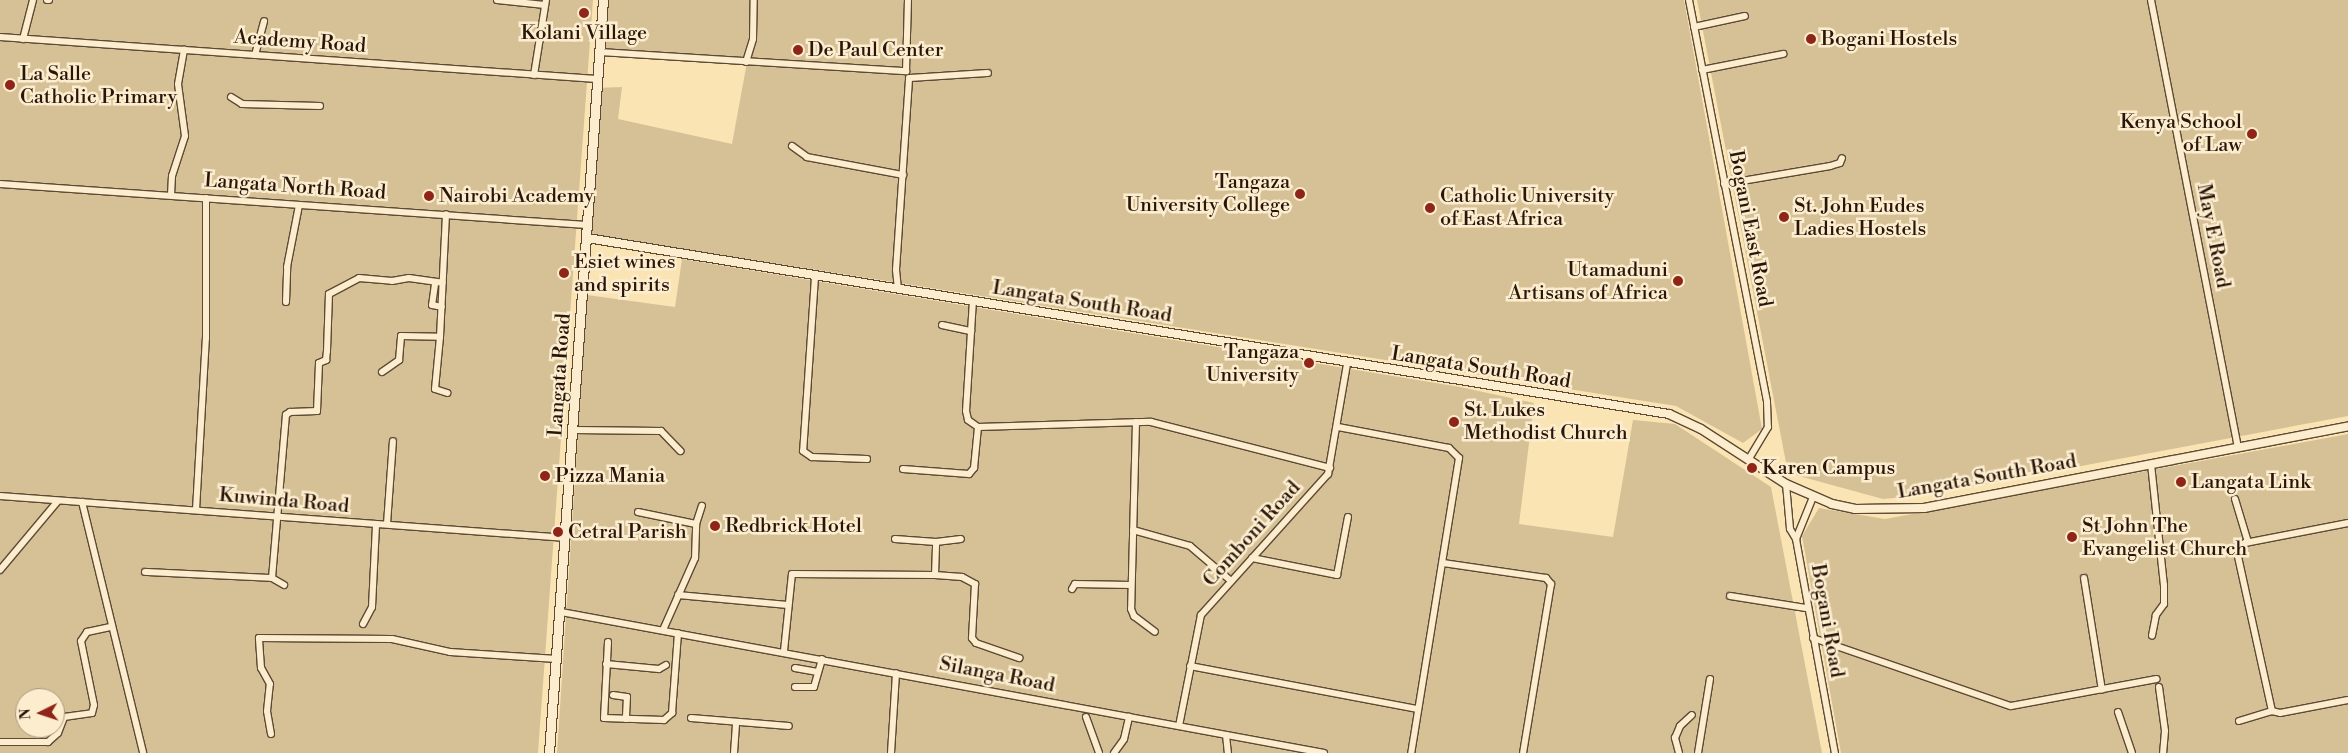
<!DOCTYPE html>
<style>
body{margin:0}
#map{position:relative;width:2348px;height:753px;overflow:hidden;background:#fae4b4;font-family:"Libre Bodoni",serif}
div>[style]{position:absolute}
.green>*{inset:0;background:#d6c197}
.roads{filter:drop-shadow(1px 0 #5d4934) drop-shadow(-1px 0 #5d4934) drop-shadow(0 1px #5d4934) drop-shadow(0 -1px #5d4934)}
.minor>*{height:6px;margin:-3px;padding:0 3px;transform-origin:3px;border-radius:3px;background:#fcedce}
.tertiary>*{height:8px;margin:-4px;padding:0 4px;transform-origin:4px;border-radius:4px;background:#fcedce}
.secondary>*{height:9px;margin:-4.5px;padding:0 4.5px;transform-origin:4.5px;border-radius:4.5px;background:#fcedce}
.dots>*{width:14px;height:14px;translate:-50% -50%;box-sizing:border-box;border:2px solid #fcedce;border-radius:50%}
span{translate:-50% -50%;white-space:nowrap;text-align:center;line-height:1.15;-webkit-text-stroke:5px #fcedce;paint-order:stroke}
.poi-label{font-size:20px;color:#29150a}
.left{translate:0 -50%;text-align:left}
.right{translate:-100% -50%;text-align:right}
.street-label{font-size:20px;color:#29150a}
.north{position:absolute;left:15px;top:688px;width:50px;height:50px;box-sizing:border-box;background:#fcedce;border:1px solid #a89780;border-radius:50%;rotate:266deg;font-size:14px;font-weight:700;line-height:20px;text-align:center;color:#29150a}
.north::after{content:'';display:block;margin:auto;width:18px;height:22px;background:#8f2418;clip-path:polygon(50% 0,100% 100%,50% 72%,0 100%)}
</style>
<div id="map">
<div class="green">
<i style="clip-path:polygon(evenodd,0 0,593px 0,538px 753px,0 753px,0 0,25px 698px,55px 698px,55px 728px,25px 728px,25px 698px)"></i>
<i style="clip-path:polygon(608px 0,1684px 0,1762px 429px,1743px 443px,1676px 406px,590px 234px,596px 88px,622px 87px,618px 119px,732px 144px,747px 62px,604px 52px)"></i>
<i style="clip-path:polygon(1697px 0,2348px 0,2348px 416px,1926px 495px,1883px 499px,1788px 473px)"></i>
<i style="clip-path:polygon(682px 259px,1460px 387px,1534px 403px,1519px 524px,1613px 537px,1633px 420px,1675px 424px,1771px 487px,1822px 753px,557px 753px,587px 295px,675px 307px)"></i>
<i style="clip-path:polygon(2348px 434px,2348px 753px,1841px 753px,1802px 536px,1819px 508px,1885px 519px)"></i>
</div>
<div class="roads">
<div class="minor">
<i style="left:47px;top:0;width:2px"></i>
<i style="left:497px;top:0;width:48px;rotate:5.9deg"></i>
<i style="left:1689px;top:0;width:409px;rotate:79deg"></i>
<i style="left:1767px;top:402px;width:25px;rotate:88deg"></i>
<i style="left:1768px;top:427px;width:37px;rotate:121deg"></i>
<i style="left:2151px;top:0;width:456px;rotate:79deg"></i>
<i style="left:1694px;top:27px;width:52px;rotate:-12.2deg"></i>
<i style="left:0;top:37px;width:598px;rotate:4.02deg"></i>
<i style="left:23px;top:39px;width:40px;rotate:-75.6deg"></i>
<i style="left:600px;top:52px;width:307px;rotate:3.6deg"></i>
<i style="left:906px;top:71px;width:71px;rotate:-88.4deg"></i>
<i style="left:255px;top:55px;width:35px;rotate:-75deg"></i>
<i style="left:746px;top:62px;width:24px;rotate:-73deg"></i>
<i style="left:753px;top:39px;width:39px;rotate:-89deg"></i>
<i style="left:1702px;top:70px;width:83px;rotate:-11.2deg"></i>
<i style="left:534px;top:75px;width:76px;rotate:-80.9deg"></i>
<i style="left:231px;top:97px;width:13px;rotate:32deg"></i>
<i style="left:242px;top:104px;width:78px;rotate:1.5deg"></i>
<i style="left:792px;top:146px;width:19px;rotate:36deg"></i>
<i style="left:807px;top:157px;width:98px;rotate:10.6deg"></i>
<i style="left:0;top:184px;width:588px;rotate:4deg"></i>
<i style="left:1724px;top:184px;width:108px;rotate:-9.6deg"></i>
<i style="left:1830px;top:166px;width:10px;rotate:-17deg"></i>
<i style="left:1840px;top:163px;width:5px;rotate:-68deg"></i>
<i style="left:171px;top:195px;width:19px;rotate:-87deg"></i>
<i style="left:172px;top:176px;width:42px;rotate:-72deg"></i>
<i style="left:185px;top:136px;width:52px;rotate:-97.7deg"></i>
<i style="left:178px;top:84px;width:35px;rotate:-80deg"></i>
<i style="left:815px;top:277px;width:174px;rotate:93.9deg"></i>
<i style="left:803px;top:451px;width:11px;rotate:34deg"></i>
<i style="left:812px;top:457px;width:55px;rotate:2.1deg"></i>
<i style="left:435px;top:284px;width:21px;rotate:98deg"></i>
<i style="left:432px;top:305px;width:10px;rotate:11deg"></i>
<i style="left:898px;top:289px;width:19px;rotate:-96deg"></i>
<i style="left:896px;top:270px;width:192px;rotate:-86.1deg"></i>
<i style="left:909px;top:78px;width:79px;rotate:-3.6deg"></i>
<i style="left:973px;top:300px;width:111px;rotate:93.6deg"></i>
<i style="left:966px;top:411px;width:9px;rotate:77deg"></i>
<i style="left:968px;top:420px;width:12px;rotate:35deg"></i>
<i style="left:978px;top:427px;width:173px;rotate:-1.7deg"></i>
<i style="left:1151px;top:422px;width:185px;rotate:14.4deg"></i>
<i style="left:286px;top:302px;width:35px;rotate:-88deg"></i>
<i style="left:287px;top:267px;width:63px;rotate:-79deg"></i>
<i style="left:942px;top:325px;width:30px;rotate:12deg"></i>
<i style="left:440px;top:337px;width:52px;rotate:95.5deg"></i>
<i style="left:435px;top:389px;width:13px;rotate:18deg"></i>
<i style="left:382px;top:372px;width:21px;rotate:-35deg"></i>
<i style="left:399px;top:360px;width:24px;rotate:-85deg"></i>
<i style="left:401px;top:336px;width:39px;rotate:1deg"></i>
<i style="left:440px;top:337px;width:123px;rotate:-87.2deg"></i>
<i style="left:1136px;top:422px;width:187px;rotate:91.5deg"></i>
<i style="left:1131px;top:609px;width:8px;rotate:67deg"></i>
<i style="left:1134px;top:616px;width:26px;rotate:37deg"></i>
<i style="left:1338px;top:427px;width:113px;rotate:10.7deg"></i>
<i style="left:1449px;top:448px;width:14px;rotate:45deg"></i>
<i style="left:1459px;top:458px;width:299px;rotate:99.2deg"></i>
<i style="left:574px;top:430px;width:87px;rotate:0.7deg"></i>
<i style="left:661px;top:431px;width:28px;rotate:46deg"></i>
<i style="left:2151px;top:464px;width:122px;rotate:83.9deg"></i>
<i style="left:2164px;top:585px;width:19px;rotate:90deg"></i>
<i style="left:2164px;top:604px;width:14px;rotate:126deg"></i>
<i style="left:2156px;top:615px;width:21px;rotate:101deg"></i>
<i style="left:903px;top:469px;width:66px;rotate:4.3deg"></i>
<i style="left:969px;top:474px;width:8px;rotate:-50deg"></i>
<i style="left:974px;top:468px;width:41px;rotate:-84.4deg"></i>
<i style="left:1786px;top:484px;width:45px;rotate:84.9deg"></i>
<i style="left:1790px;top:529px;width:12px;rotate:59deg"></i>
<i style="left:0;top:496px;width:568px;rotate:4.24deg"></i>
<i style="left:1813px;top:497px;width:45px;rotate:112deg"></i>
<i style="left:1796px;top:539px;width:218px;rotate:79.7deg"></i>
<i style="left:2235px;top:499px;width:45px;rotate:73.2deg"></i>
<i style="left:82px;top:502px;width:258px;rotate:76.3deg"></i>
<i style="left:196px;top:510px;width:172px;rotate:-86.7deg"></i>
<i style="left:206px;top:338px;width:140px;rotate:-90deg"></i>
<i style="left:638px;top:512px;width:59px;rotate:11.7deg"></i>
<i style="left:2348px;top:523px;width:105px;rotate:169deg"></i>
<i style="left:2245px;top:543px;width:7px;rotate:153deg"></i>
<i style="left:2239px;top:546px;width:6px;rotate:108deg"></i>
<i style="left:2237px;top:552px;width:163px;rotate:77.6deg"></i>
<i style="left:2272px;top:711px;width:8px;rotate:14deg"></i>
<i style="left:2280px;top:713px;width:69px;rotate:-10.8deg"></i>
<i style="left:387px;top:524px;width:83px;rotate:-85.9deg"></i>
<i style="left:1133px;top:530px;width:59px;rotate:15.7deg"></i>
<i style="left:1190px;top:546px;width:54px;rotate:40.5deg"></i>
<i style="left:895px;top:539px;width:41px;rotate:4.2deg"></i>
<i style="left:936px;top:542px;width:25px;rotate:-7deg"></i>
<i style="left:1252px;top:558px;width:87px;rotate:11.3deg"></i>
<i style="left:1337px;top:575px;width:59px;rotate:-79.3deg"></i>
<i style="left:1443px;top:563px;width:104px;rotate:8.3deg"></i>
<i style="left:1546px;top:578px;width:8px;rotate:50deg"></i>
<i style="left:1551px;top:584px;width:171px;rotate:99.4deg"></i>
<i style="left:0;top:570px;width:90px;rotate:-50deg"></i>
<i style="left:145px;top:572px;width:127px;rotate:2.7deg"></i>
<i style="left:272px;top:578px;width:164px;rotate:-85.1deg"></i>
<i style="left:286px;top:415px;width:5px;rotate:-37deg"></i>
<i style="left:290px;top:412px;width:27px;rotate:-2deg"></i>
<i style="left:317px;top:411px;width:48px;rotate:-87.6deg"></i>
<i style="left:319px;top:363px;width:8px;rotate:-23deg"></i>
<i style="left:326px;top:360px;width:9px;rotate:-84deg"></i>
<i style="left:327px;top:351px;width:57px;rotate:-88deg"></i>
<i style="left:329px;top:294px;width:34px;rotate:-28deg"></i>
<i style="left:359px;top:278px;width:33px;rotate:5deg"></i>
<i style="left:392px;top:281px;width:17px;rotate:-10deg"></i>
<i style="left:409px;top:278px;width:34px;rotate:8deg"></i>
<i style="left:935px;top:575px;width:33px;rotate:-88deg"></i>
<i style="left:272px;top:578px;width:14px;rotate:30deg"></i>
<i style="left:2084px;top:578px;width:113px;rotate:80.9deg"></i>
<i style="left:1072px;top:589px;width:6px;rotate:-59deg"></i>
<i style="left:1075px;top:584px;width:56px;rotate:1deg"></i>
<i style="left:678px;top:595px;width:110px;rotate:5.2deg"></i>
<i style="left:1730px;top:596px;width:77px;rotate:9deg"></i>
<i style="left:561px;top:612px;width:776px;rotate:10.47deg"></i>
<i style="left:363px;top:624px;width:19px;rotate:-62deg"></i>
<i style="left:372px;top:607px;width:83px;rotate:-87.2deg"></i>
<i style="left:663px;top:630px;width:79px;rotate:-66deg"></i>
<i style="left:695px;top:558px;width:34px;rotate:-88deg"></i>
<i style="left:696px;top:524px;width:19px;rotate:-72deg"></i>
<i style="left:1813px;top:638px;width:209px;rotate:19deg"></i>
<i style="left:2011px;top:706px;width:148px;rotate:-10.5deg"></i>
<i style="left:608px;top:642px;width:76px;rotate:93deg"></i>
<i style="left:604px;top:718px;width:60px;rotate:1.9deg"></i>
<i style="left:664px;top:720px;width:11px;rotate:-41deg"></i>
<i style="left:672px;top:713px;width:80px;rotate:-85.7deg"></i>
<i style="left:784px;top:651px;width:77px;rotate:-84.1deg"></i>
<i style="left:792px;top:574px;width:143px;rotate:0.4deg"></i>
<i style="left:935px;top:575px;width:27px;rotate:4deg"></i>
<i style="left:962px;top:577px;width:15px;rotate:28deg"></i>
<i style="left:975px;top:584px;width:54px;rotate:93.2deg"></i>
<i style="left:972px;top:638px;width:6px;rotate:51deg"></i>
<i style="left:976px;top:643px;width:46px;rotate:19.2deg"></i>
<i style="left:606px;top:664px;width:53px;rotate:5.4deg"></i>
<i style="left:659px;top:669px;width:8px;rotate:-30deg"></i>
<i style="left:1190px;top:666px;width:232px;rotate:10.7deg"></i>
<i style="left:795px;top:668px;width:23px;rotate:10deg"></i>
<i style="left:795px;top:687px;width:19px"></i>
<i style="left:814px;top:687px;width:29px;rotate:-74deg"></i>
<i style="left:2159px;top:687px;width:44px;rotate:82.2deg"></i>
<i style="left:2165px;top:731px;width:22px;rotate:95deg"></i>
<i style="left:613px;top:695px;width:14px;rotate:8deg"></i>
<i style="left:627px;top:697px;width:22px;rotate:93deg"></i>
<i style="left:2118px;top:712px;width:43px;rotate:71.1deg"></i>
<i style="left:1086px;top:717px;width:38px;rotate:70deg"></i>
<i style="left:691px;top:718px;width:98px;rotate:4.7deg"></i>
<i style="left:2239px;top:721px;width:34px;rotate:-17deg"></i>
<i style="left:1179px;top:726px;width:113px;rotate:-78.8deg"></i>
<i style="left:1201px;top:615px;width:190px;rotate:-48deg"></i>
<i style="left:1328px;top:474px;width:112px;rotate:-80.2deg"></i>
<i style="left:271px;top:734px;width:23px;rotate:-100deg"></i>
<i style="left:267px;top:711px;width:27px;rotate:-84deg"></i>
<i style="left:270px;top:684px;width:18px;rotate:-119deg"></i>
<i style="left:261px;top:668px;width:30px;rotate:-94deg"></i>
<i style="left:259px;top:638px;width:133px;rotate:0.4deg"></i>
<i style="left:392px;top:639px;width:59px;rotate:12.6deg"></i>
<i style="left:450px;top:652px;width:107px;rotate:3.7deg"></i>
<i style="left:1226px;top:735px;width:18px;rotate:84deg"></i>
<i style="left:0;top:742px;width:48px"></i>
<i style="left:48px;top:742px;width:13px;rotate:-42deg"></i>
<i style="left:58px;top:733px;width:17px;rotate:-69deg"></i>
<i style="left:64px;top:717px;width:28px;rotate:-8deg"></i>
<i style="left:92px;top:713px;width:8px;rotate:-76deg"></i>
<i style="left:94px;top:705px;width:65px;rotate:-101.5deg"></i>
<i style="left:81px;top:641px;width:11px;rotate:-56deg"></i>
<i style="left:87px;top:632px;width:25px;rotate:-12deg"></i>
<i style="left:734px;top:753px;width:30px;rotate:-86deg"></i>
<i style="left:891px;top:753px;width:80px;rotate:-86.4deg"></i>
<i style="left:1114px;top:753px;width:17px;rotate:-54deg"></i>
<i style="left:1124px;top:739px;width:23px;rotate:-77deg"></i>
<i style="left:1679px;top:753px;width:16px;rotate:-105deg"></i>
<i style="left:1675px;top:738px;width:13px;rotate:-67deg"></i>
<i style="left:1680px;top:726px;width:16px;rotate:-43deg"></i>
<i style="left:1698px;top:753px;width:75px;rotate:-80.8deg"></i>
</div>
<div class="tertiary">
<i style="left:587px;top:238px;width:1096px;rotate:9.24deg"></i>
<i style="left:1669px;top:414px;width:35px;rotate:25deg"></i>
<i style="left:1701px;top:429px;width:101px;rotate:32.9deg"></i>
<i style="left:1786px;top:484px;width:50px;rotate:23.5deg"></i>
<i style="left:1832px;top:504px;width:24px;rotate:12deg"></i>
<i style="left:1855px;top:509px;width:69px;rotate:-0.8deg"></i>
<i style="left:1924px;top:508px;width:432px;rotate:-10.9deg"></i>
</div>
<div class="secondary">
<i style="left:549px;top:753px;width:755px;rotate:-85.9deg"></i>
</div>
</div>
<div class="dots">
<i style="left:584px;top:13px;background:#8f2418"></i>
<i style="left:1811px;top:39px;background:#8f2418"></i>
<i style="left:798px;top:50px;background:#8f2418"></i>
<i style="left:10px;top:85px;background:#8f2418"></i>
<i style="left:2252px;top:134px;background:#8f2418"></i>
<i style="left:1300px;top:194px;background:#8f2418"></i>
<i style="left:429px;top:196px;background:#8f2418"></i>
<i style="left:1430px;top:208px;background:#8f2418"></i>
<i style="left:1784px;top:217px;background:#8f2418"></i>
<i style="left:564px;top:273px;background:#8f2418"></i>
<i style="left:1678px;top:281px;background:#8f2418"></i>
<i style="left:1309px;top:363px;background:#8f2418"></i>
<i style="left:1454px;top:422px;background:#8f2418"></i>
<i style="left:1752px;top:468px;background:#8f2418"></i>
<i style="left:545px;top:476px;background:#8f2418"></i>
<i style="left:2181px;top:482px;background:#8f2418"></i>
<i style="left:715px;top:526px;background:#8f2418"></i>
<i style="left:558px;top:532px;background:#8f2418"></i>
<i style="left:2072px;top:537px;background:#8f2418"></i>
</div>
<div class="poi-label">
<span style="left:584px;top:33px">Kolani Village</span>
<span class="left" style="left:1821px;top:39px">Bogani Hostels</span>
<span class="left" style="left:808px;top:50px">De Paul Center</span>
<span class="left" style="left:20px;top:86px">La Salle<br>Catholic Primary</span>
<span class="right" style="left:2242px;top:134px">Kenya School<br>of Law</span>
<span class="right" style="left:1290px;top:194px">Tangaza<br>University College</span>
<span class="left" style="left:439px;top:196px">Nairobi Academy</span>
<span class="left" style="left:1440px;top:208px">Catholic University<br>of East Africa</span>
<span class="left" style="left:1794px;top:218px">St. John Eudes<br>Ladies Hostels</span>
<span class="left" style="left:574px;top:274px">Esiet wines<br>and spirits</span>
<span class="right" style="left:1668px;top:282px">Utamaduni<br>Artisans of Africa</span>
<span class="right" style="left:1299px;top:364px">Tangaza<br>University</span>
<span class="left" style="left:1464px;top:422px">St. Lukes<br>Methodist Church</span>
<span class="left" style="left:1762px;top:468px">Karen Campus</span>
<span class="left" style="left:555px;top:476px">Pizza Mania</span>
<span class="left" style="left:2191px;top:482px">Langata Link</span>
<span class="left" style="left:725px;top:526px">Redbrick Hotel</span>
<span class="left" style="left:2082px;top:538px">St John The<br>Evangelist Church</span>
<span class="left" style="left:568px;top:532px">Cetral Parish</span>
</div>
<div class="street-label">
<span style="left:300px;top:42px;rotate:4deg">Academy Road</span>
<span style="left:295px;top:187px;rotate:4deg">Langata North Road</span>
<span style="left:1750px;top:229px;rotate:79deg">Bogani East Road</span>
<span style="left:2213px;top:236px;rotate:79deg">May E Road</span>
<span style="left:1082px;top:302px;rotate:9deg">Langata South Road</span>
<span style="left:1481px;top:368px;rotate:9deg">Langata South Road</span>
<span style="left:560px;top:375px;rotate:-86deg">Langata Road</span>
<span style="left:1987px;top:477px;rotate:-10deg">Langata South Road</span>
<span style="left:284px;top:501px;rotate:5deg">Kuwinda Road</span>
<span style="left:1252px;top:534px;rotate:-48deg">Comboni Road</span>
<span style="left:1827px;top:621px;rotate:80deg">Bogani Road</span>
<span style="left:997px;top:675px;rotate:11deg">Silanga Road</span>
</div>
<div class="north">N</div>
</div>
